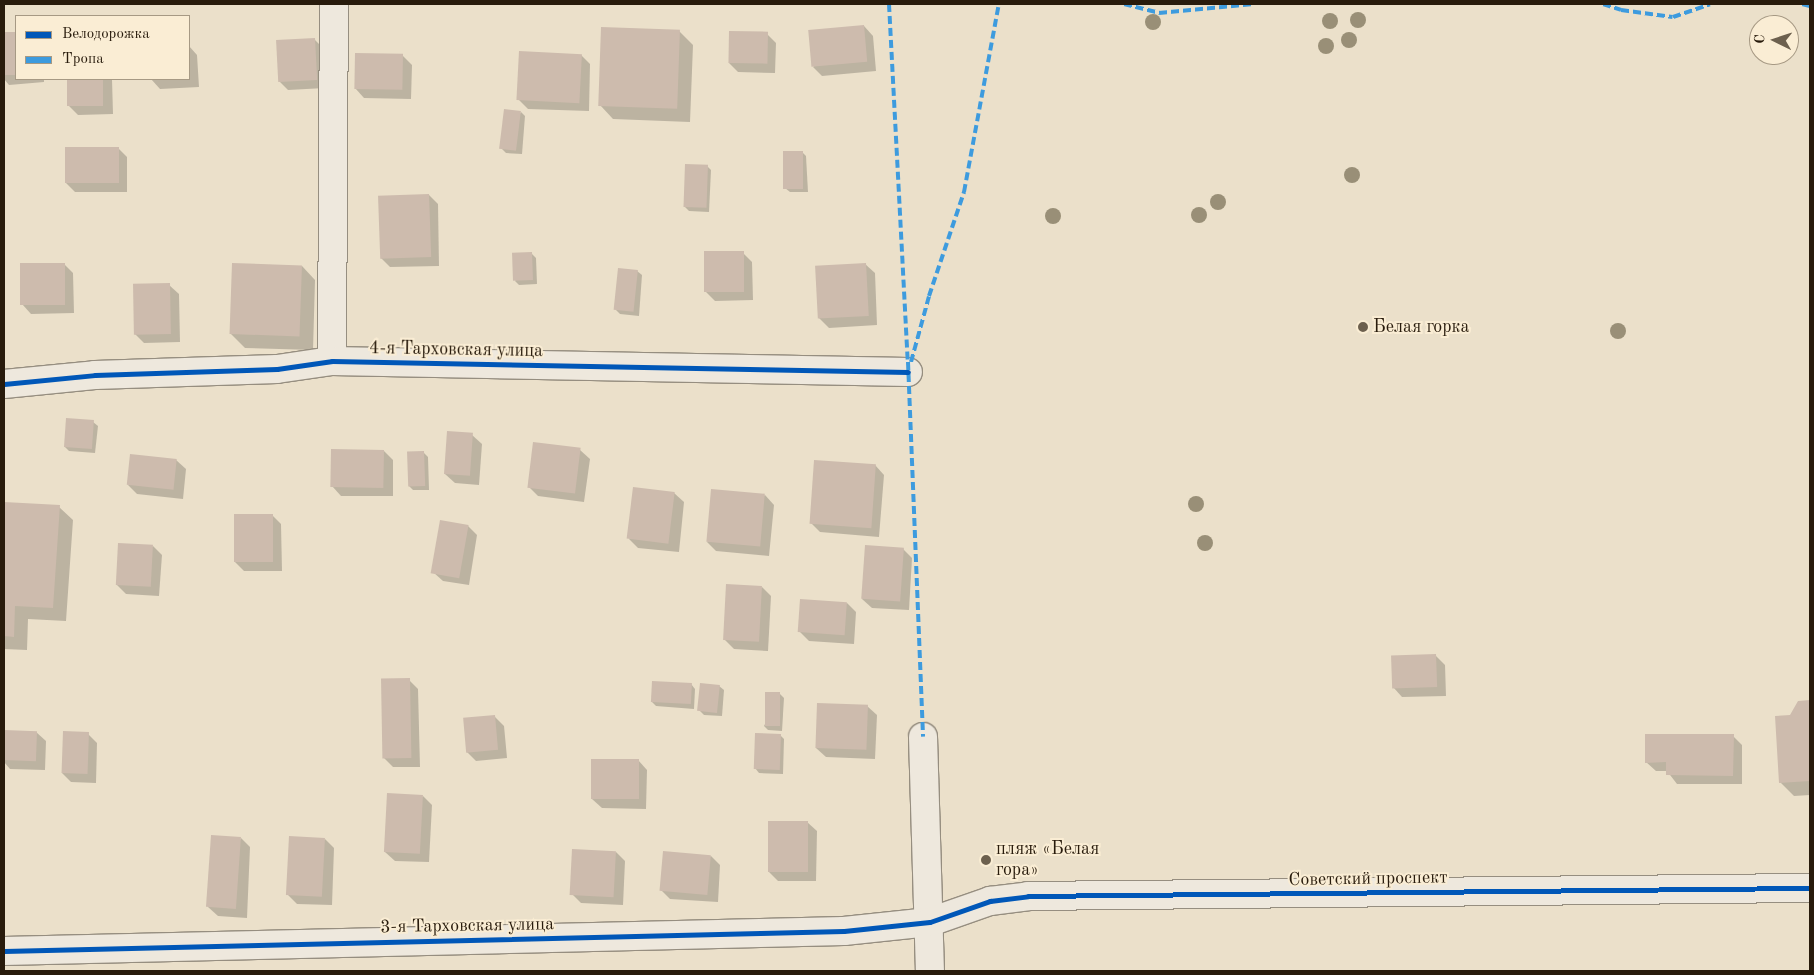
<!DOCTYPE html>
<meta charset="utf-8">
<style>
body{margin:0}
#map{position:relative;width:1814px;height:975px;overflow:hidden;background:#ebe0ca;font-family:"Old Standard TT",serif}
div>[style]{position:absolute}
.shadow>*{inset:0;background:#0003}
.building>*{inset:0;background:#cdbbad;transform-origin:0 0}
.roads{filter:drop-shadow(1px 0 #968e80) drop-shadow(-1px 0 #968e80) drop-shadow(0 1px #968e80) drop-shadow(0 -1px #968e80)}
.minor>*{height:28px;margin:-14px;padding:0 14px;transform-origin:14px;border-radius:14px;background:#eee8dd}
.tertiary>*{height:28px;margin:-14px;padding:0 14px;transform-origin:14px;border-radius:14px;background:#eee8dd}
.quiet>*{height:4px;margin-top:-2px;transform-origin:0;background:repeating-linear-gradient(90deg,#3d9bde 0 8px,transparent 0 12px)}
.cycleway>*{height:5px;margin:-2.5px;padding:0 2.5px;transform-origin:2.5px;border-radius:2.5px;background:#0057b8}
.trees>*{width:16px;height:16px;margin:-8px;border-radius:50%;background:#998f77}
.dots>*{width:14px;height:14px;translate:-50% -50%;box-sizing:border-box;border:2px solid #faedd4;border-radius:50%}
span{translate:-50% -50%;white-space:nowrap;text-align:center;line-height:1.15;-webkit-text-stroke:4px #faedd4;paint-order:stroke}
.poi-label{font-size:18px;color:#281b0c}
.left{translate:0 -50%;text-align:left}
.street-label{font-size:18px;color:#281b0c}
.frame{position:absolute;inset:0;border:5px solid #281b0c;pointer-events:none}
.legend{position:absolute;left:15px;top:15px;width:175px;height:65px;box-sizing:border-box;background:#faedd4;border:1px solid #a69984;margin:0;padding:6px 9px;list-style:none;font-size:15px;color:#281b0c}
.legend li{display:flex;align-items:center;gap:10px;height:25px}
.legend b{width:25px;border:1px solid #a69984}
.north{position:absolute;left:1749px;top:15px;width:50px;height:50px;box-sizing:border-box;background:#faedd4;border:1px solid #a69984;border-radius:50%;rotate:274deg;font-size:14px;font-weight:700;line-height:20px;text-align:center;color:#281b0c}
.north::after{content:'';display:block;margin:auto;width:18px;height:22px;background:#6c604e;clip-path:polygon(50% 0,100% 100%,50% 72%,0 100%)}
</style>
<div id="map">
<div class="shadow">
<i style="clip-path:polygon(864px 26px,873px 36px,876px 71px,822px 76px,813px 67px)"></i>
<i style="clip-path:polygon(679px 31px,693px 45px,690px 122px,613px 119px,600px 105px)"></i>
<i style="clip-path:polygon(16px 33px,16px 79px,44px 79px,44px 82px,9px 85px,4px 79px,4px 34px)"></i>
<i style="clip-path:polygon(767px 34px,776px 43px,775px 73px,738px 72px,729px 63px)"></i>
<i style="clip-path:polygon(315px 40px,324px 49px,325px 88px,288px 90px,279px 81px)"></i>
<i style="clip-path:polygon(189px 46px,197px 55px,199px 87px,160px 89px,151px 79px,189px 79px)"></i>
<i style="clip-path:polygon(402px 55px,412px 65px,411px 99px,364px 98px,355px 88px)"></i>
<i style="clip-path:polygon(581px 55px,590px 64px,589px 111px,528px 109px,519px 100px)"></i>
<i style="clip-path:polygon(68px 79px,112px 79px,113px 114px,78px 115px,69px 106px)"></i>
<i style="clip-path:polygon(521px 112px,525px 116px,522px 154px,506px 153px,501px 148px)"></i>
<i style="clip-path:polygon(118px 148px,127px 157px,127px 192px,75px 192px,66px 183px)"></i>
<i style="clip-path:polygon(802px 152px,806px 156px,808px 192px,790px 192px,785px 188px)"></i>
<i style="clip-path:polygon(707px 166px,711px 170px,709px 212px,689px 211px,685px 207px)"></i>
<i style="clip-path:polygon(429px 195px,438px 204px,439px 266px,390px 267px,381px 258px)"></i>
<i style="clip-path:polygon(531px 253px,536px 258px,537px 284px,519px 285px,515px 281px)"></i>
<i style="clip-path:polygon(743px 253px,752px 262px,753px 300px,715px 301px,706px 292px)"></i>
<i style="clip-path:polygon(64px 264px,73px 273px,74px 313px,31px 314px,22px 304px)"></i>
<i style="clip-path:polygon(865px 264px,875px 273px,877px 325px,829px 328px,819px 318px)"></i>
<i style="clip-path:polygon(302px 266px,315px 280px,313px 350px,245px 348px,231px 334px)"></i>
<i style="clip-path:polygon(637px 271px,642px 275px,639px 316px,620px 314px,616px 310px)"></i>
<i style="clip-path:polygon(169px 285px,179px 294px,180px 342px,144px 343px,135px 334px)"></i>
<i style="clip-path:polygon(93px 422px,98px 426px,95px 453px,69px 451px,65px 447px)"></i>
<i style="clip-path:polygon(472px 435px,482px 444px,479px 485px,455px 483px,445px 474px)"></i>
<i style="clip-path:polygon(580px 450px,590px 459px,584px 502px,538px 496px,529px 487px)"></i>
<i style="clip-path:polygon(384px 451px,393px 460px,393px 496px,341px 496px,332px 486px)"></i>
<i style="clip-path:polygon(423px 452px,428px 457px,429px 490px,413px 490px,409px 486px)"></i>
<i style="clip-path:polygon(176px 460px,186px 469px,183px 499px,137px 494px,128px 485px)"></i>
<i style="clip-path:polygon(875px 465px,884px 475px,879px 537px,820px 532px,811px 523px)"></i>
<i style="clip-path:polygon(674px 493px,684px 502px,679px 552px,638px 548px,629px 539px)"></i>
<i style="clip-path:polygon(765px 495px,774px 505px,769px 556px,716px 551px,707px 542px)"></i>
<i style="clip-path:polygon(4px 503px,59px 507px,73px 520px,66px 621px,28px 619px,27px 650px,4px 649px)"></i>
<i style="clip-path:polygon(272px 515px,281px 524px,282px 571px,244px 571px,235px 562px)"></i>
<i style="clip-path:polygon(468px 526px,477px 535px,469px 585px,443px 581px,433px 572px)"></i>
<i style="clip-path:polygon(153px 546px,162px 555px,159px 596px,126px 594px,117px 585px)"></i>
<i style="clip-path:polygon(903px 549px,912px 558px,909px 610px,872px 608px,862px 599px)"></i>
<i style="clip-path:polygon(762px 587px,771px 596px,768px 651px,734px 649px,724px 639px)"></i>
<i style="clip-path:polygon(847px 603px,856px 612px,854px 644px,809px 641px,800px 632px)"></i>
<i style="clip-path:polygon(1436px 656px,1445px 665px,1446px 696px,1402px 697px,1393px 687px)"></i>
<i style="clip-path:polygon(409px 680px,418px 689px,420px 767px,393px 767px,384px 758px)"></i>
<i style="clip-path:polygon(691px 684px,695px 689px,694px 709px,656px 706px,652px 702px)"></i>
<i style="clip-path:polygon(719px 686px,724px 690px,722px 716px,704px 715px,700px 711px)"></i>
<i style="clip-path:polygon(780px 694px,784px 698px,782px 731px,768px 730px,764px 726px)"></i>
<i style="clip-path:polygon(1799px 702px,1810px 704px,1810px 795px,1794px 796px,1780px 782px,1791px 716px)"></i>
<i style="clip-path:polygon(867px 706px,877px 715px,875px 759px,826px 757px,816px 748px)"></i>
<i style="clip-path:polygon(495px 717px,504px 726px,507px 758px,476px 761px,467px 752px)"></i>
<i style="clip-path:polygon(4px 731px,36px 732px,46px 741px,45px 770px,10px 769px,4px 762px)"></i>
<i style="clip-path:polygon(88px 734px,97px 743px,96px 783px,71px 782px,62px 773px)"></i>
<i style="clip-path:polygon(780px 735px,784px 739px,783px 774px,759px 773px,755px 768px)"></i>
<i style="clip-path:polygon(1733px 736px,1742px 745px,1742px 784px,1677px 784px,1667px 771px,1656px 771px,1646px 762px)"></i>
<i style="clip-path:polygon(638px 760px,647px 770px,646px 809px,602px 808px,592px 799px)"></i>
<i style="clip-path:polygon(423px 796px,432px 805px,429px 862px,395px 861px,385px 852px)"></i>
<i style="clip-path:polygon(807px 822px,817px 831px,816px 881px,778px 881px,769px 872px)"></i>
<i style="clip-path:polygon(241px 838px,250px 847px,247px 918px,218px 916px,208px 907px)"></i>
<i style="clip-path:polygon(325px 839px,334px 848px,332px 905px,297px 904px,288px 895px)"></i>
<i style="clip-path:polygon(616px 852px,625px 861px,623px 905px,581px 903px,572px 894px)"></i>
<i style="clip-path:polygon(711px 856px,720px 865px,718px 902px,670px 899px,661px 890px)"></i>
<i style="clip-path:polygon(1610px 970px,1612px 971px,1586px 971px)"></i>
</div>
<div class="building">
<i style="left:864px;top:25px;width:37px;height:56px;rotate:85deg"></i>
<i style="left:601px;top:27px;width:79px;height:79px;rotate:2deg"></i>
<i style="left:729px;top:31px;width:39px;height:32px;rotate:1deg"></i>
<i style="left:16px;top:32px;width:43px;height:12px;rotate:90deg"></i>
<i style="left:315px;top:38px;width:42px;height:39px;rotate:87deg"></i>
<i style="left:519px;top:51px;width:63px;height:49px;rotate:3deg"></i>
<i style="left:355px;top:53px;width:48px;height:36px;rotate:1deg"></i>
<i style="left:67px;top:79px;width:36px;height:27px"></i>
<i style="left:504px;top:109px;width:17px;height:40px;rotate:7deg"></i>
<i style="left:65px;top:147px;width:54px;height:36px"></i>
<i style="left:783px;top:151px;width:20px;height:38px"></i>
<i style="left:685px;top:164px;width:23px;height:43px;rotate:2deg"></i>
<i style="left:429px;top:194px;width:63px;height:51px;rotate:88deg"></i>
<i style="left:744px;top:251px;width:41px;height:40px;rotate:90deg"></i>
<i style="left:532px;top:252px;width:28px;height:20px;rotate:88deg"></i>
<i style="left:20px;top:263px;width:45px;height:42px"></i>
<i style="left:232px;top:263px;width:70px;height:71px;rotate:2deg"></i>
<i style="left:866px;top:263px;width:53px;height:51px;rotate:87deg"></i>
<i style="left:618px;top:268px;width:20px;height:42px;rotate:6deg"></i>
<i style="left:170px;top:283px;width:51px;height:37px;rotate:89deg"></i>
<i style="left:66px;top:418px;width:28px;height:29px;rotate:4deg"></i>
<i style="left:447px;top:431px;width:26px;height:43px;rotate:4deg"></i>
<i style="left:533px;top:442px;width:48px;height:46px;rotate:7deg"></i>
<i style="left:331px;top:449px;width:53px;height:38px;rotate:1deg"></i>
<i style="left:424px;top:451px;width:35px;height:17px;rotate:88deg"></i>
<i style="left:130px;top:454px;width:47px;height:31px;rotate:6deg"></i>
<i style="left:814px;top:460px;width:62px;height:64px;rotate:4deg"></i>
<i style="left:633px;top:487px;width:42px;height:52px;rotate:7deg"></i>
<i style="left:711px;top:489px;width:54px;height:53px;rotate:5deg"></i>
<i style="clip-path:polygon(4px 502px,60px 505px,53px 608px,15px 606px,14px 637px,4px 636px)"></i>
<i style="left:234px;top:514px;width:39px;height:48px"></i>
<i style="left:440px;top:520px;width:29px;height:54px;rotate:10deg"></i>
<i style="left:118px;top:543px;width:35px;height:42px;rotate:3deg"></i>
<i style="left:865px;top:545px;width:39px;height:54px;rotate:4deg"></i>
<i style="left:726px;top:584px;width:36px;height:56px;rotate:3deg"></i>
<i style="left:800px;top:599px;width:47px;height:33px;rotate:4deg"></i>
<i style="left:1436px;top:654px;width:33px;height:45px;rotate:88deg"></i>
<i style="left:410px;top:678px;width:80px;height:29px;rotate:89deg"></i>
<i style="left:652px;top:681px;width:40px;height:21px;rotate:3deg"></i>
<i style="left:700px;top:683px;width:20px;height:28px;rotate:6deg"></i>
<i style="left:765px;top:692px;width:15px;height:34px"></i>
<i style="clip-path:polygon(1810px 700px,1810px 781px,1779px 783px,1775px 716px,1790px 715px,1798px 701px)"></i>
<i style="left:817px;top:703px;width:51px;height:45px;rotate:2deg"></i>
<i style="left:495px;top:715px;width:35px;height:32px;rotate:85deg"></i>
<i style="left:4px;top:730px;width:33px;height:30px;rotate:2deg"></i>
<i style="left:63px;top:731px;width:26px;height:42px;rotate:2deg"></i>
<i style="left:755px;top:733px;width:26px;height:36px;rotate:2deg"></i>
<i style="clip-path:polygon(1645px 734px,1734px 734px,1733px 776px,1666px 775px,1666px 762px,1645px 763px)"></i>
<i style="left:591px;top:759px;width:48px;height:40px"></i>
<i style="left:387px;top:793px;width:36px;height:59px;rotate:3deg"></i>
<i style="left:768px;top:821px;width:40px;height:51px"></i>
<i style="left:211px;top:835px;width:30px;height:72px;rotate:4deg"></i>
<i style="left:289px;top:836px;width:36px;height:59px;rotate:3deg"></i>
<i style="left:572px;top:849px;width:44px;height:46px;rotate:3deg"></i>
<i style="left:663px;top:851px;width:48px;height:40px;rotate:5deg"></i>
</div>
<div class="roads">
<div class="minor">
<i style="left:332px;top:361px;width:357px;rotate:-89.7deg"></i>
<i style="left:4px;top:384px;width:91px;rotate:-5.6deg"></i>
<i style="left:95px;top:375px;width:182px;rotate:-1.9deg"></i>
<i style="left:277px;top:369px;width:56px;rotate:-8.3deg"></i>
<i style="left:332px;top:361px;width:576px;rotate:1.09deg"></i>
<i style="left:923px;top:737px;width:234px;rotate:88.3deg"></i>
</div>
<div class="tertiary">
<i style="left:4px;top:951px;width:840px;rotate:-1.36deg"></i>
<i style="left:844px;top:931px;width:86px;rotate:-6deg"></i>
<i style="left:930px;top:922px;width:64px;rotate:-19.3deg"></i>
<i style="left:990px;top:901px;width:38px;rotate:-7deg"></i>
<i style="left:1028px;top:896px;width:782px;rotate:-0.59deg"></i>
</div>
</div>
<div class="quiet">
<i style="left:889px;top:4px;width:359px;rotate:87deg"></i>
<i style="left:908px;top:362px;width:375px;rotate:87.7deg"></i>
<i style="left:1124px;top:4px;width:36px;rotate:14deg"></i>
<i style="left:1159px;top:13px;width:95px;rotate:-5.4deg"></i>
<i style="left:1603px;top:4px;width:19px;rotate:18deg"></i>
<i style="left:1621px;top:10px;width:52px;rotate:7.7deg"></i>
<i style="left:1673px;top:17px;width:39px;rotate:-19deg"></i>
<i style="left:1802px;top:4px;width:8px;rotate:14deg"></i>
<i style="left:911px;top:362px;width:68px;rotate:-74.7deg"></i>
<i style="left:929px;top:296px;width:110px;rotate:-71.4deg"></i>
<i style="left:964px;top:192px;width:191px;rotate:-79.5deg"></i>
</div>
<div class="cycleway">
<i style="left:4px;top:384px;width:91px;rotate:-5.6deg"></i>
<i style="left:95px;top:375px;width:182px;rotate:-1.9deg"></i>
<i style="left:277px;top:369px;width:56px;rotate:-8.3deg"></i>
<i style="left:332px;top:361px;width:576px;rotate:1.09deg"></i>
<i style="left:4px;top:951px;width:840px;rotate:-1.36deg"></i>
<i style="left:844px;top:931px;width:86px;rotate:-6deg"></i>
<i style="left:930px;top:922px;width:64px;rotate:-19.3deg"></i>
<i style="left:990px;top:901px;width:38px;rotate:-7deg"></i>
<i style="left:1028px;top:896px;width:782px;rotate:-0.59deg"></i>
</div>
<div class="trees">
<i style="left:1358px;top:20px"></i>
<i style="left:1330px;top:21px"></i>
<i style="left:1153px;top:22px"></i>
<i style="left:1349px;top:40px"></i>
<i style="left:1326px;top:46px"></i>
<i style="left:1352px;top:175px"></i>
<i style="left:1218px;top:202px"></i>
<i style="left:1199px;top:215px"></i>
<i style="left:1053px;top:216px"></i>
<i style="left:1618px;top:331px"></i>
<i style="left:1196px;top:504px"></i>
<i style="left:1205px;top:543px"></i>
</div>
<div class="dots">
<i style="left:1363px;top:327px;background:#6c604e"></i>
<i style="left:986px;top:860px;background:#6c604e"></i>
</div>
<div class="poi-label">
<span class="left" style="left:1373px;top:327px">Белая горка</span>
<span class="left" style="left:996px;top:860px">пляж «Белая<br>гора»</span>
</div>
<div class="street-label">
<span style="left:456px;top:350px;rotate:1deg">4-я Тарховская улица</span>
<span style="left:1368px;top:879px;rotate:-1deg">Советский проспект</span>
<span style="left:467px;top:926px;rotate:-1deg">3-я Тарховская улица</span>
</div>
<div class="frame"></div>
<ul class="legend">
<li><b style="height:6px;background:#0057b8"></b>Велодорожка</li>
<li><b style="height:6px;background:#3d9bde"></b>Тропа</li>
</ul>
<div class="north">С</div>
</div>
